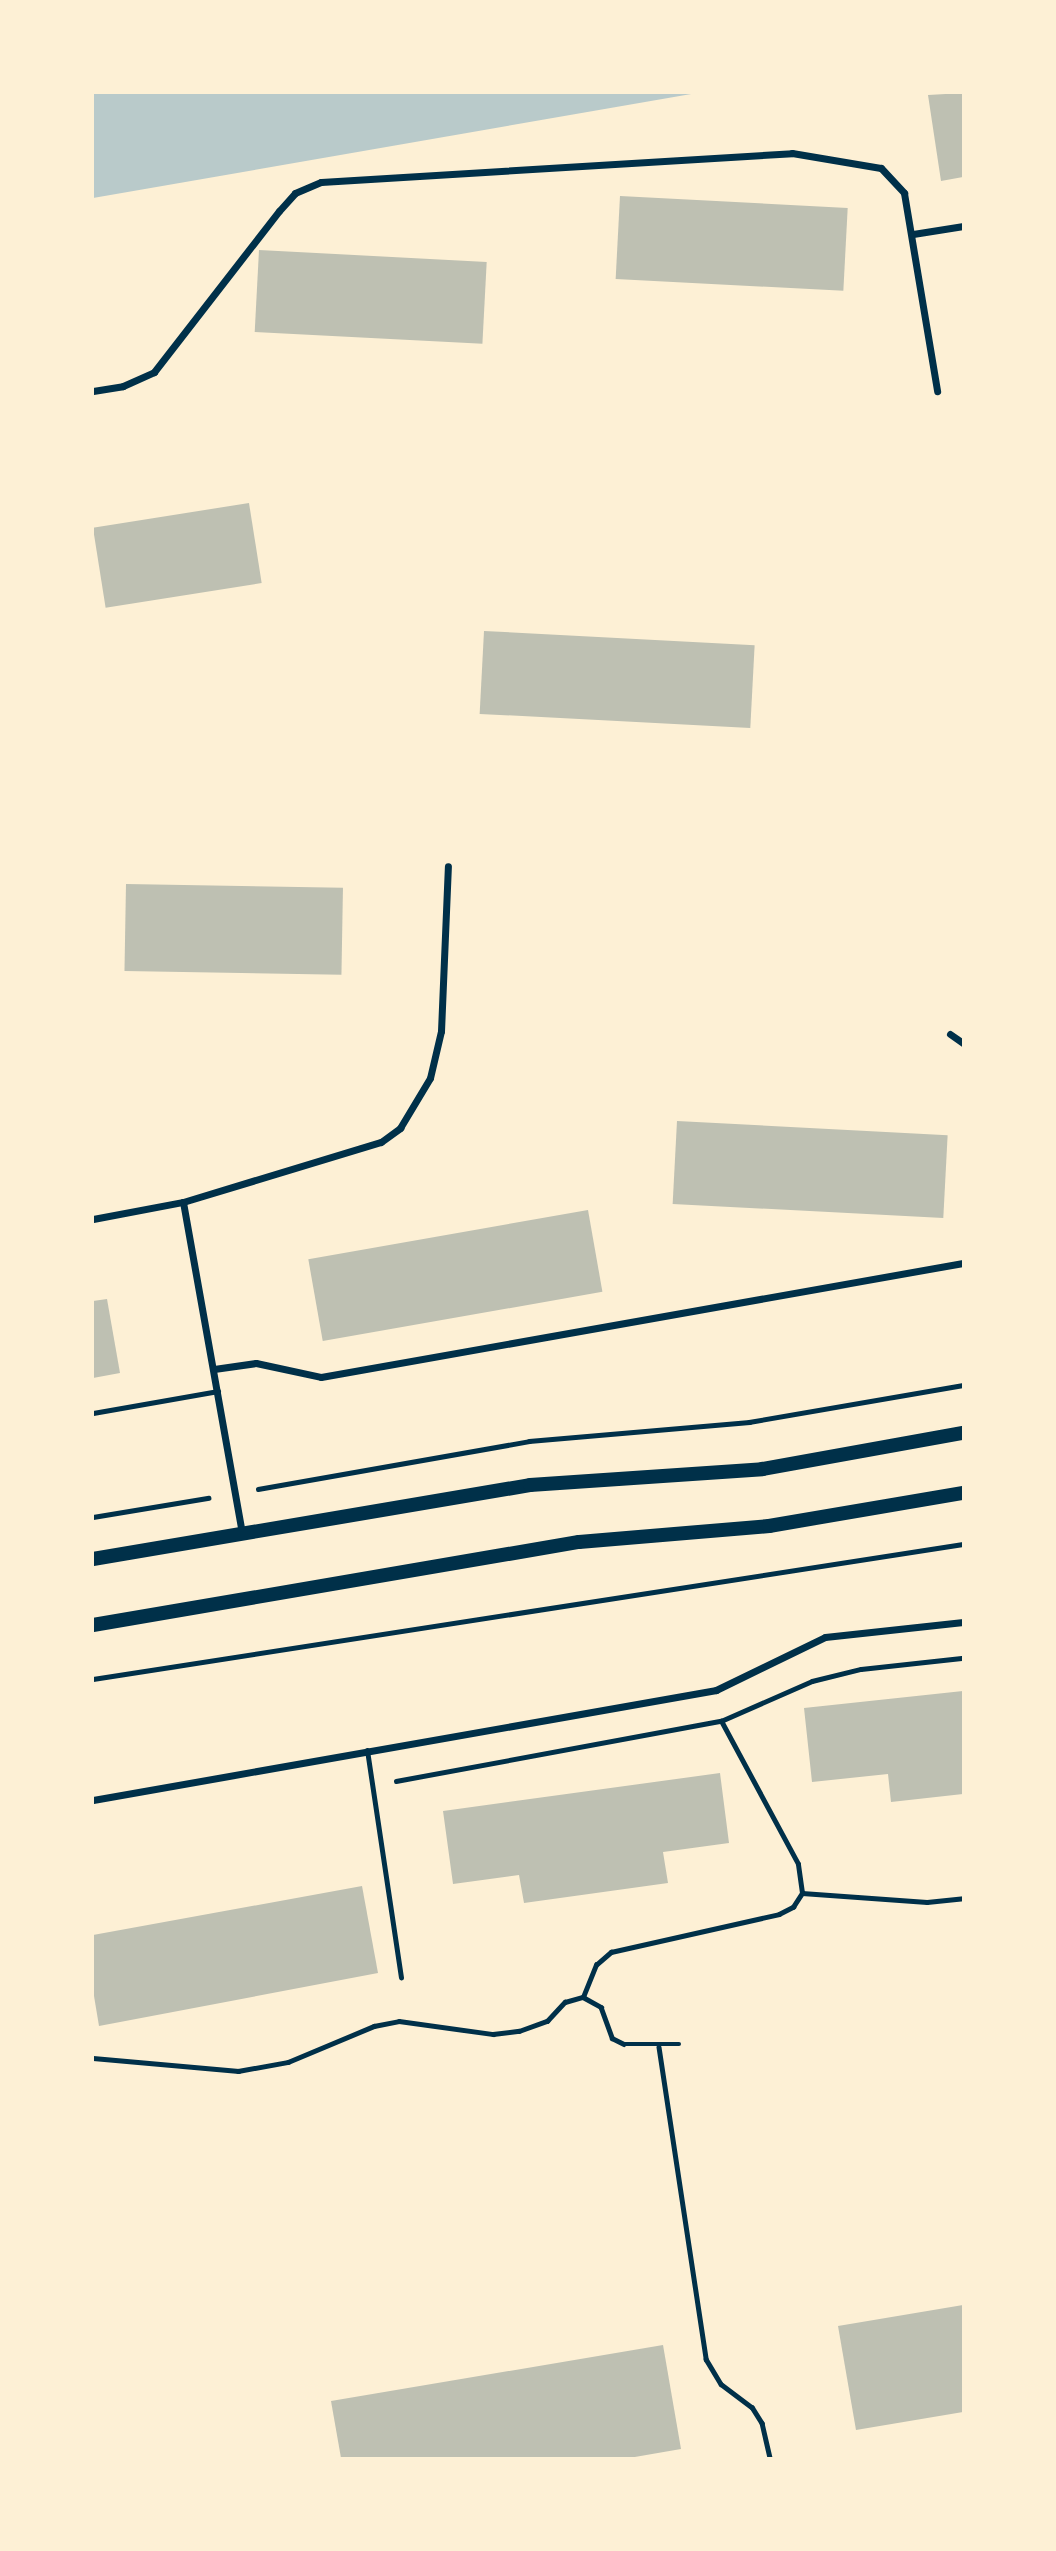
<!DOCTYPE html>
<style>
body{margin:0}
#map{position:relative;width:1056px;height:2551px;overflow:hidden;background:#fdf0d5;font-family:Quicksand,sans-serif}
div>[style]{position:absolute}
.green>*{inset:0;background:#b9caca}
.building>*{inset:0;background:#bec0b2;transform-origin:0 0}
.path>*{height:4.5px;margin:-2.25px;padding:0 2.25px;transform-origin:2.25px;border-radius:2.25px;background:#003049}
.service>*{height:5px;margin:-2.5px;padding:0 2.5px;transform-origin:2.5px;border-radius:2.5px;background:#003049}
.minor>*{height:7px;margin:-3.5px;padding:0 3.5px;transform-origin:3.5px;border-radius:3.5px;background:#003049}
.secondary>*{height:14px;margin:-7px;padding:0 7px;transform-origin:7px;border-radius:7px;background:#003049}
span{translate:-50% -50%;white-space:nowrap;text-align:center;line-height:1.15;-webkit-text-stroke:5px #fdf0d5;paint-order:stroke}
.frame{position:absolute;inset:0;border:94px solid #fdf0d5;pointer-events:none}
</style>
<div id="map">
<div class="green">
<i style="clip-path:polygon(93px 93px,697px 93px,93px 198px)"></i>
</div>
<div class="building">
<i style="clip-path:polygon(963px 93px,963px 177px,941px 181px,928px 95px)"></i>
<i style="left:620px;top:196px;width:228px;height:83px;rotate:3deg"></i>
<i style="left:259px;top:250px;width:228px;height:82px;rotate:3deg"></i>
<i style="left:249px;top:503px;width:81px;height:158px;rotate:81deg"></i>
<i style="left:484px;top:631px;width:271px;height:83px;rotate:3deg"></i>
<i style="left:126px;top:884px;width:217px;height:87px;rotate:1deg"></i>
<i style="left:677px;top:1121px;width:271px;height:83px;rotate:3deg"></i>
<i style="left:588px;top:1210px;width:83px;height:284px;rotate:80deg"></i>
<i style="clip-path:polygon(107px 1299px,120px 1373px,93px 1378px,93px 1301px)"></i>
<i style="clip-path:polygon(963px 1691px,963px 1794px,891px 1802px,888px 1774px,812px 1782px,804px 1708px)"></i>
<i style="clip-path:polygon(720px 1773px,729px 1843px,663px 1852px,668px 1883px,524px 1903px,519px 1875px,453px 1884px,443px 1811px)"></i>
<i style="clip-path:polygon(362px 1886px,378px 1973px,99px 2026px,93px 1990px,93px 1935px)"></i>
<i style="clip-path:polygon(963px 2305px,963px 2412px,856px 2430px,838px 2326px)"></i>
<i style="clip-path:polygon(663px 2345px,681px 2449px,629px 2458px,341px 2458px,331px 2401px)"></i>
</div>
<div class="path">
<i style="left:258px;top:1489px;width:275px;rotate:-10deg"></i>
<i style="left:529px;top:1441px;width:221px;rotate:-4.9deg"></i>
<i style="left:749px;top:1422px;width:217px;rotate:-9.8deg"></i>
<i style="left:93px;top:1517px;width:117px;rotate:-9.4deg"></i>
<i style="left:93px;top:1679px;width:880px;rotate:-8.82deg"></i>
<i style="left:396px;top:1781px;width:330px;rotate:-10.5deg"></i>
<i style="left:721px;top:1721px;width:99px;rotate:-23.7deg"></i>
<i style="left:812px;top:1681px;width:50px;rotate:-13.8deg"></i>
<i style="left:861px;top:1669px;width:103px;rotate:-6.2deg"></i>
<i style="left:802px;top:1893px;width:125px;rotate:4.1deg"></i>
<i style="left:927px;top:1902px;width:36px;rotate:-6deg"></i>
<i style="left:583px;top:1997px;width:35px;rotate:-68deg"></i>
<i style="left:596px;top:1965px;width:20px;rotate:-41deg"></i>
<i style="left:611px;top:1952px;width:172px;rotate:-12.7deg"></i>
<i style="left:779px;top:1914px;width:16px;rotate:-27deg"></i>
<i style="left:793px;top:1907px;width:17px;rotate:-57deg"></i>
<i style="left:802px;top:1893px;width:29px;rotate:-98deg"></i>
<i style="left:798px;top:1864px;width:162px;rotate:-118.3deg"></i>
<i style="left:659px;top:2047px;width:316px;rotate:81.4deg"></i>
<i style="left:706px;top:2359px;width:29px;rotate:59deg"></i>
<i style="left:721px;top:2384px;width:39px;rotate:37deg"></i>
<i style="left:752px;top:2407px;width:19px;rotate:58deg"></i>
<i style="left:762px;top:2423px;width:36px;rotate:77deg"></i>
<i style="left:93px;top:2058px;width:146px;rotate:5.1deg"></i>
<i style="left:238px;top:2071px;width:51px;rotate:-10.2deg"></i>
<i style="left:288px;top:2062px;width:93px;rotate:-22.7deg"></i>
<i style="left:374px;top:2026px;width:25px;rotate:-11deg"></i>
<i style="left:399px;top:2021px;width:95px;rotate:7.9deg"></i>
<i style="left:493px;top:2034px;width:26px;rotate:-7deg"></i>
<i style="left:519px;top:2031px;width:30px;rotate:-20deg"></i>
<i style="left:547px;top:2021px;width:26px;rotate:-47deg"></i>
<i style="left:565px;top:2002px;width:19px;rotate:-16deg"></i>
<i style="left:583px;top:1997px;width:21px;rotate:29deg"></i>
<i style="left:601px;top:2007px;width:33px;rotate:70deg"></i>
<i style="left:612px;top:2038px;width:13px;rotate:27deg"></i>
<i style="left:624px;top:2044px;width:55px"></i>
</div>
<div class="service">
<i style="left:93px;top:1413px;width:127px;rotate:-10deg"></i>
<i style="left:367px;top:1750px;width:230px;rotate:81.5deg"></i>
</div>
<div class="minor">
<i style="left:913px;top:234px;width:51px;rotate:-9.1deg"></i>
<i style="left:93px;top:391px;width:30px;rotate:-9deg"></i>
<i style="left:123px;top:386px;width:34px;rotate:-24deg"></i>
<i style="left:154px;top:372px;width:204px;rotate:-52.2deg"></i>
<i style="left:279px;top:211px;width:24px;rotate:-48deg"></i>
<i style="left:295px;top:193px;width:28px;rotate:-23deg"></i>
<i style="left:321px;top:182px;width:472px;rotate:-3.5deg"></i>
<i style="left:792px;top:153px;width:90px;rotate:9.6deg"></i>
<i style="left:881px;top:168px;width:34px;rotate:47deg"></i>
<i style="left:904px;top:193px;width:201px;rotate:80.5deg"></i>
<i style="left:950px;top:1034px;width:16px;rotate:35deg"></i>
<i style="left:183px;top:1202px;width:337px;rotate:79.9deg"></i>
<i style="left:93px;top:1219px;width:92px;rotate:-10.7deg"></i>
<i style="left:183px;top:1202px;width:207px;rotate:-16.9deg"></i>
<i style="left:381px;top:1142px;width:24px;rotate:-36deg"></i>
<i style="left:400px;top:1128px;width:58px;rotate:-59deg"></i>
<i style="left:430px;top:1078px;width:48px;rotate:-76.8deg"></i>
<i style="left:441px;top:1031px;width:165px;rotate:-87.6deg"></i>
<i style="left:214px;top:1369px;width:42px;rotate:-8.1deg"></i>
<i style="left:256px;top:1363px;width:66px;rotate:12.2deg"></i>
<i style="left:321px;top:1377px;width:652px;rotate:-10.07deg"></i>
<i style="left:93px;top:1800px;width:633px;rotate:-10.01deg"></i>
<i style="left:716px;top:1690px;width:121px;rotate:-25.9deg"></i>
<i style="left:825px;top:1637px;width:139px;rotate:-6.2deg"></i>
</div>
<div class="secondary">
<i style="left:93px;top:1559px;width:443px;rotate:-9.6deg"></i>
<i style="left:530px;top:1485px;width:233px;rotate:-3.9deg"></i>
<i style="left:762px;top:1469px;width:204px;rotate:-10.2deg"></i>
<i style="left:93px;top:1625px;width:493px;rotate:-9.7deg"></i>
<i style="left:579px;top:1542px;width:191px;rotate:-4.8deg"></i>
<i style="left:769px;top:1526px;width:197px;rotate:-9.7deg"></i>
</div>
<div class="frame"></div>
</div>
